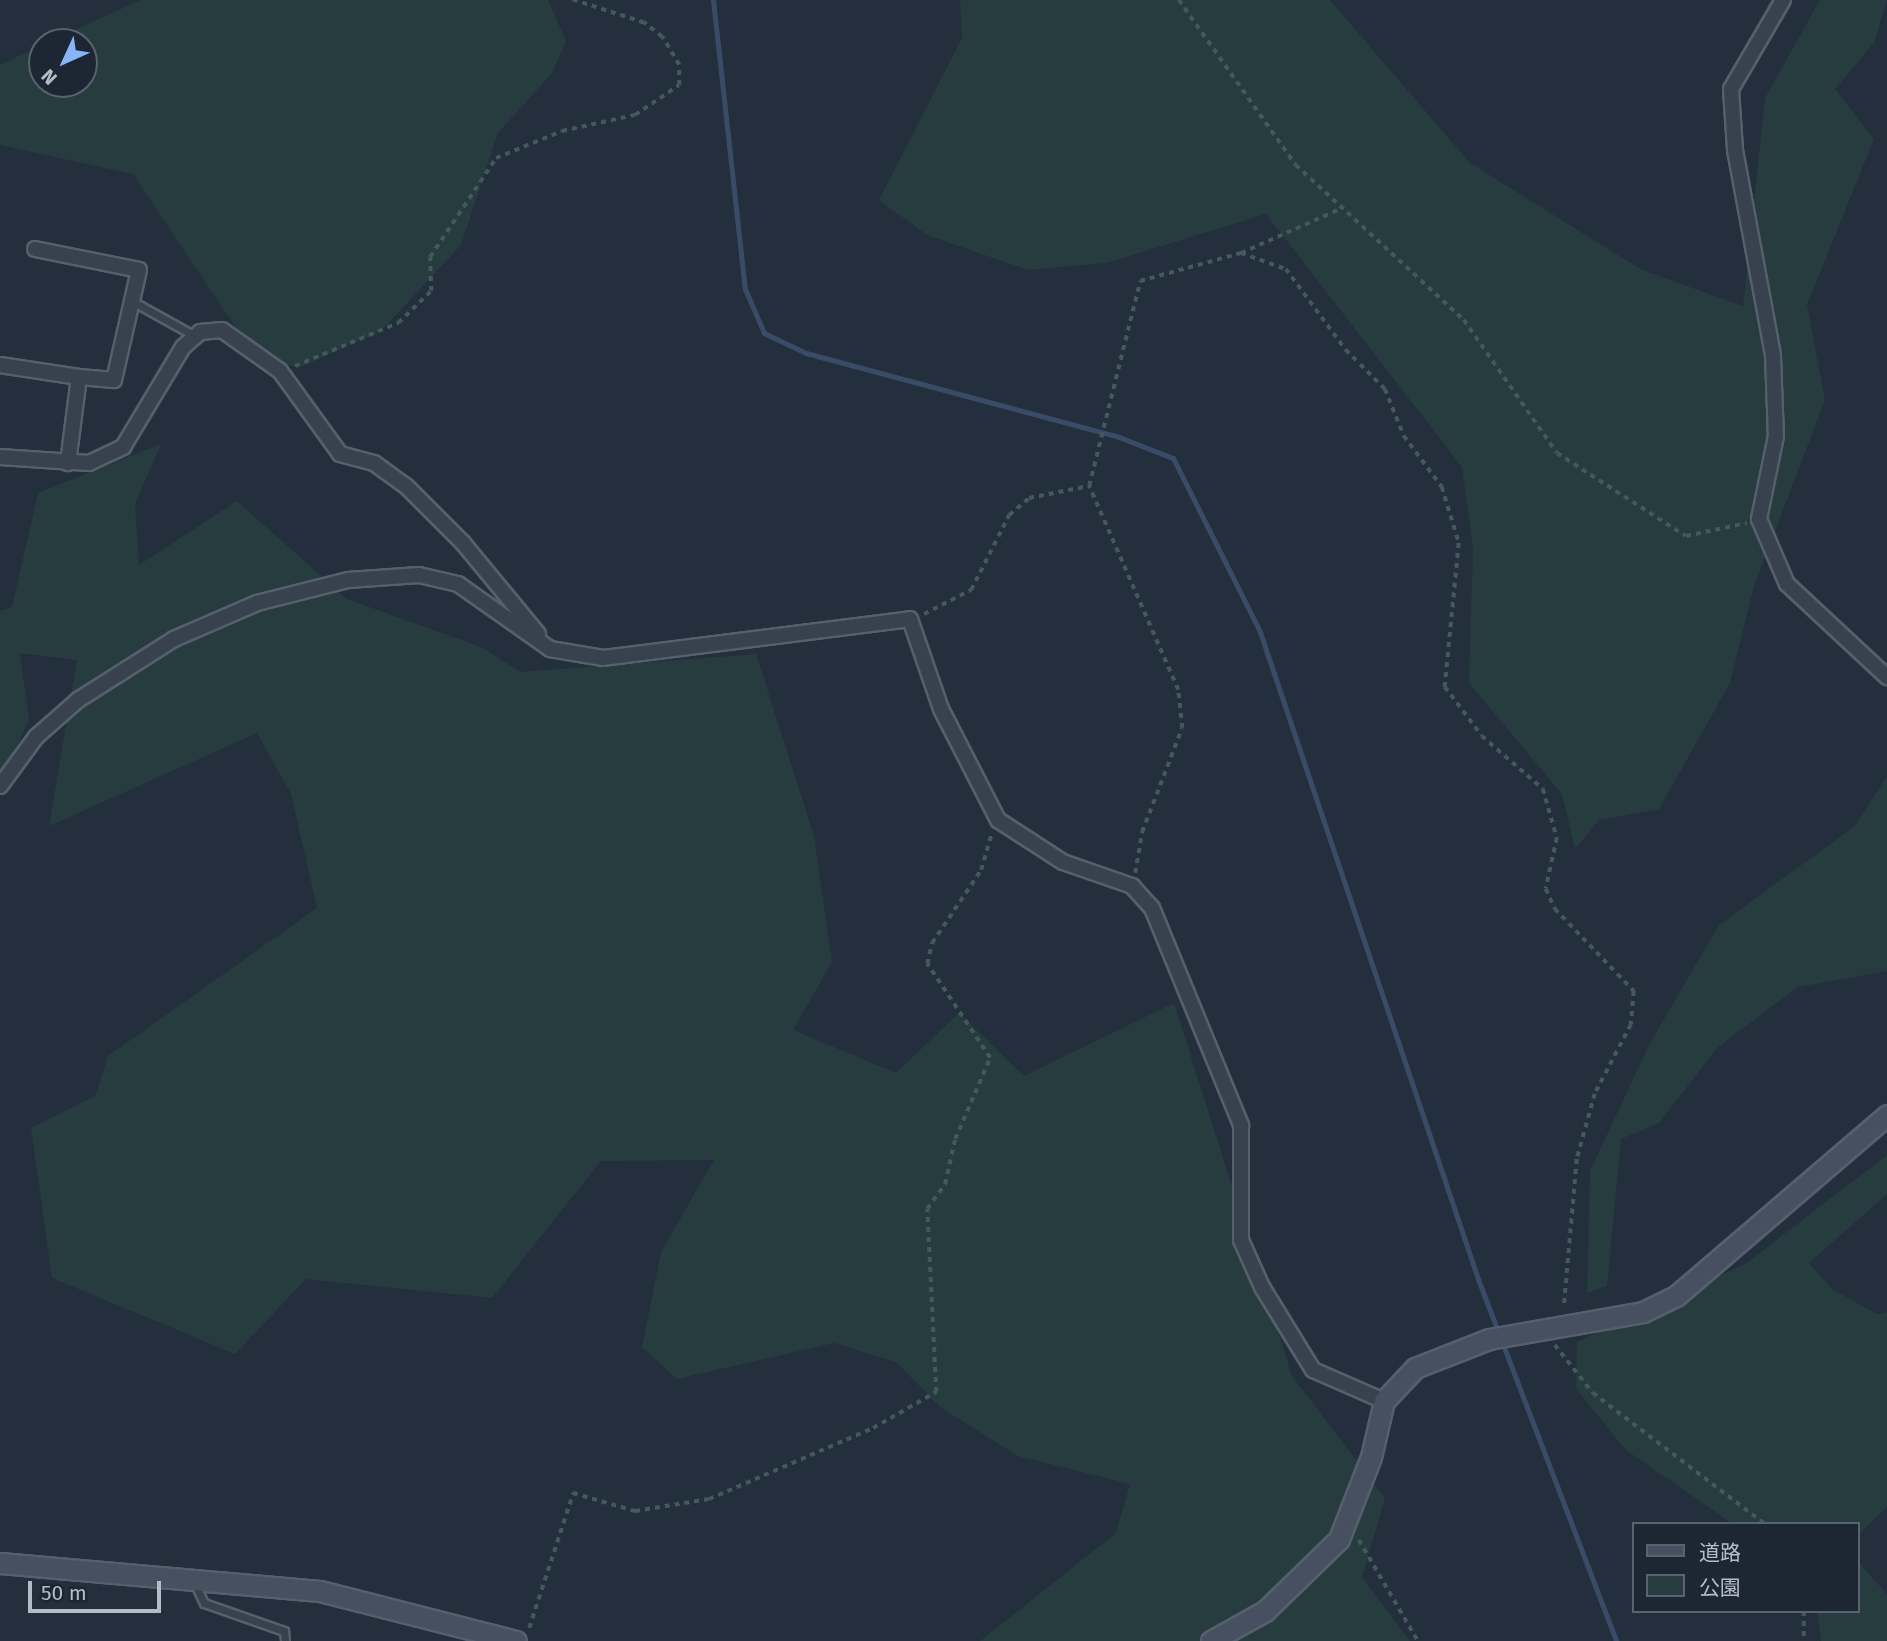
<!DOCTYPE html>
<meta charset="utf-8">
<style>
body{margin:0}
#map{position:relative;width:1887px;height:1641px;overflow:hidden;background:#242f3e;font-family:"Fira Sans","Noto Sans JP",sans-serif}
div>[style]{position:absolute}
.green>*{inset:0;background:#263c3f}
.stream>*{height:5px;margin:-2.5px;padding:0 2.5px;transform-origin:2.5px;border-radius:2.5px;background:#394c67}
.path>*{height:3.5px;margin-top:-1.75px;transform-origin:0;background:repeating-linear-gradient(90deg,#44595c 0 5px,transparent 0 10px)}
.roads{filter:drop-shadow(2px 0 #565f6c) drop-shadow(-2px 0 #565f6c) drop-shadow(0 2px #565f6c) drop-shadow(0 -2px #565f6c)}
.lane>*{height:7px;margin:-3.5px;padding:0 3.5px;transform-origin:3.5px;border-radius:3.5px;background:#38414e}
.street>*{height:14px;margin:-7px;padding:0 7px;transform-origin:7px;border-radius:7px;background:#38414e}
.secondary>*{height:19px;margin:-9.5px;padding:0 9.5px;transform-origin:9.5px;border-radius:9.5px;background:#465061}
span{translate:-50% -50%;white-space:nowrap;text-align:center;line-height:1.15;-webkit-text-stroke:7px #1d2633;paint-order:stroke}
.legend{position:absolute;left:1632px;top:1522px;width:228px;height:91px;box-sizing:border-box;background:#1d2633;border:2px solid #59626f;margin:0;padding:9px 12px;list-style:none;font-size:21px;color:#b4bcc9}
.legend li{display:flex;align-items:center;gap:14px;height:35px}
.legend b{width:35px;border:2px solid #59626f}
.north{position:absolute;left:28px;top:28px;width:70px;height:70px;box-sizing:border-box;background:#1d2633;border:2px solid #59626f;border-radius:50%;rotate:225deg;font-size:19px;font-weight:700;line-height:28px;text-align:center;color:#b4bcc9}
.north::after{content:'';display:block;margin:auto;width:24px;height:32px;background:#8ab4f8;clip-path:polygon(50% 0,100% 100%,50% 72%,0 100%)}
.scale{position:absolute;left:28px;top:1581px;width:133px;height:32px;box-sizing:border-box;border:4px solid #b4bcc9;border-top:0;padding-left:9px;font-size:21px;line-height:24px;white-space:nowrap;color:#b4bcc9;-webkit-text-stroke:5px #1d2633;paint-order:stroke}
</style>
<div id="map">
<div class="green">
<i style="clip-path:polygon(141px 0,548px 0,566px 41px,552px 73px,498px 133px,461px 245px,381px 331px,298px 368px,253px 353px,133px 174px,0 145px,0 65px,42px 45px,42px 84px,84px 84px,84px 42px,48px 42px)"></i>
<i style="clip-path:polygon(960px 0,1330px 0,1470px 163px,1642px 270px,1743px 306px,1765px 98px,1820px 0,1887px 0,1874px 43px,1835px 89px,1874px 139px,1807px 305px,1825px 400px,1754px 586px,1730px 683px,1659px 809px,1599px 820px,1575px 849px,1562px 794px,1469px 683px,1473px 547px,1462px 467px,1266px 214px,1106px 263px,1028px 270px,927px 235px,879px 200px,962px 38px)"></i>
<i style="clip-path:polygon(161px 444px,135px 504px,139px 565px,237px 501px,347px 599px,481px 647px,521px 672px,756px 654px,814px 836px,832px 962px,793px 1030px,896px 1073px,959px 1013px,1024px 1076px,1174px 1003px,1292px 1376px,1385px 1498px,1362px 1577px,1410px 1641px,980px 1641px,1116px 1533px,1130px 1484px,1018px 1456px,940px 1407px,896px 1362px,834px 1343px,677px 1379px,642px 1347px,661px 1252px,714px 1160px,601px 1161px,492px 1298px,306px 1279px,235px 1354px,52px 1278px,31px 1128px,95px 1096px,108px 1056px,317px 908px,291px 794px,257px 733px,49px 826px,77px 660px,20px 653px,29px 720px,0 781px,0 611px,12px 607px,38px 493px)"></i>
<i style="clip-path:polygon(1887px 776px,1887px 971px,1798px 987px,1717px 1048px,1659px 1123px,1621px 1139px,1607px 1286px,1587px 1293px,1590px 1171px,1650px 1043px,1719px 925px,1855px 826px)"></i>
<i style="clip-path:polygon(1887px 1155px,1887px 1194px,1809px 1263px,1832px 1289px,1877px 1314px,1887px 1312px,1887px 1507px,1857px 1536px,1857px 1524px,1733px 1524px,1626px 1450px,1576px 1389px,1577px 1342px,1745px 1264px)"></i>
<i style="clip-path:polygon(1857px 1561px,1887px 1594px,1887px 1641px,1821px 1641px,1817px 1611px,1857px 1611px)"></i>
</div>
<div class="stream">
<i style="left:713px;top:0;width:291px;rotate:83.7deg"></i>
<i style="left:745px;top:289px;width:48px;rotate:66.6deg"></i>
<i style="left:764px;top:333px;width:47px;rotate:25.5deg"></i>
<i style="left:806px;top:353px;width:324px;rotate:15deg"></i>
<i style="left:1119px;top:437px;width:58px;rotate:21.3deg"></i>
<i style="left:1173px;top:458px;width:195px;rotate:63.4deg"></i>
<i style="left:1260px;top:632px;width:683px;rotate:71.38deg"></i>
<i style="left:1478px;top:1279px;width:387px;rotate:69.1deg"></i>
</div>
<div class="path">
<i style="left:1179px;top:0;width:202px;rotate:54.7deg"></i>
<i style="left:1296px;top:165px;width:229px;rotate:42.7deg"></i>
<i style="left:1464px;top:320px;width:162px;rotate:55deg"></i>
<i style="left:1557px;top:453px;width:153px;rotate:32.8deg"></i>
<i style="left:1686px;top:536px;width:62px;rotate:-12deg"></i>
<i style="left:1241px;top:253px;width:48px;rotate:19.6deg"></i>
<i style="left:1286px;top:269px;width:101px;rotate:53.5deg"></i>
<i style="left:1346px;top:350px;width:55px;rotate:45deg"></i>
<i style="left:1385px;top:389px;width:51px;rotate:68deg"></i>
<i style="left:1404px;top:436px;width:64px;rotate:53.3deg"></i>
<i style="left:1442px;top:487px;width:59px;rotate:73.1deg"></i>
<i style="left:1459px;top:543px;width:145px;rotate:95.6deg"></i>
<i style="left:1445px;top:687px;width:61px;rotate:52.9deg"></i>
<i style="left:1482px;top:736px;width:81px;rotate:41deg"></i>
<i style="left:1543px;top:789px;width:51px;rotate:74.1deg"></i>
<i style="left:1557px;top:838px;width:52px;rotate:102.2deg"></i>
<i style="left:1546px;top:889px;width:22px;rotate:66deg"></i>
<i style="left:1555px;top:909px;width:114px;rotate:46.1deg"></i>
<i style="left:1634px;top:991px;width:34px;rotate:95deg"></i>
<i style="left:1631px;top:1025px;width:78px;rotate:117.6deg"></i>
<i style="left:1595px;top:1094px;width:67px;rotate:105.5deg"></i>
<i style="left:1577px;top:1159px;width:149px;rotate:95deg"></i>
<i style="left:295px;top:366px;width:112px;rotate:-22.7deg"></i>
<i style="left:398px;top:323px;width:46px;rotate:-44.1deg"></i>
<i style="left:431px;top:291px;width:34px;rotate:-92deg"></i>
<i style="left:430px;top:257px;width:119px;rotate:-56.3deg"></i>
<i style="left:496px;top:158px;width:71px;rotate:-22.2deg"></i>
<i style="left:562px;top:131px;width:75px;rotate:-12.4deg"></i>
<i style="left:635px;top:115px;width:53px;rotate:-34.3deg"></i>
<i style="left:679px;top:85px;width:20px;rotate:-90deg"></i>
<i style="left:679px;top:65px;width:33px;rotate:-121deg"></i>
<i style="left:662px;top:37px;width:23px;rotate:-142deg"></i>
<i style="left:644px;top:23px;width:75px;rotate:-162.1deg"></i>
<i style="left:924px;top:614px;width:53px;rotate:-27.1deg"></i>
<i style="left:971px;top:590px;width:84px;rotate:-63.1deg"></i>
<i style="left:1009px;top:515px;width:26px;rotate:-40deg"></i>
<i style="left:1029px;top:498px;width:61px;rotate:-11.3deg"></i>
<i style="left:1135px;top:873px;width:42px;rotate:-80.3deg"></i>
<i style="left:1142px;top:832px;width:111px;rotate:-69deg"></i>
<i style="left:1182px;top:728px;width:38px;rotate:-96deg"></i>
<i style="left:1178px;top:690px;width:223px;rotate:-113.6deg"></i>
<i style="left:1089px;top:486px;width:211px;rotate:-76deg"></i>
<i style="left:1140px;top:281px;width:105px;rotate:-15.5deg"></i>
<i style="left:1241px;top:253px;width:106px;rotate:-23.9deg"></i>
<i style="left:1555px;top:1345px;width:61px;rotate:51.6deg"></i>
<i style="left:1593px;top:1393px;width:216px;rotate:37.3deg"></i>
<i style="left:1359px;top:1540px;width:117px;rotate:59.7deg"></i>
<i style="left:1804px;top:1611px;width:30px;rotate:90deg"></i>
<i style="left:529px;top:1628px;width:142px;rotate:-71.9deg"></i>
<i style="left:573px;top:1493px;width:65px;rotate:16.2deg"></i>
<i style="left:635px;top:1511px;width:75px;rotate:-9.2deg"></i>
<i style="left:709px;top:1499px;width:179px;rotate:-23.4deg"></i>
<i style="left:873px;top:1428px;width:73px;rotate:-29.7deg"></i>
<i style="left:936px;top:1392px;width:183px;rotate:-92.8deg"></i>
<i style="left:927px;top:1209px;width:31px;rotate:-54deg"></i>
<i style="left:945px;top:1184px;width:46px;rotate:-77.5deg"></i>
<i style="left:955px;top:1139px;width:88px;rotate:-66.6deg"></i>
<i style="left:990px;top:1058px;width:113px;rotate:-123.8deg"></i>
<i style="left:927px;top:964px;width:22px;rotate:-77deg"></i>
<i style="left:932px;top:943px;width:88px;rotate:-56.1deg"></i>
<i style="left:981px;top:870px;width:36px;rotate:-74deg"></i>
</div>
<div class="roads">
<div class="lane">
<i style="left:132px;top:301px;width:72px;rotate:29.1deg"></i>
<i style="left:195px;top:1584px;width:21px;rotate:65deg"></i>
<i style="left:204px;top:1603px;width:85px;rotate:19.3deg"></i>
<i style="left:284px;top:1631px;width:10px;rotate:84deg"></i>
</div>
<div class="street">
<i style="left:1783px;top:0;width:103px;rotate:120.3deg"></i>
<i style="left:1731px;top:89px;width:61px;rotate:86.2deg"></i>
<i style="left:1735px;top:150px;width:209px;rotate:79.5deg"></i>
<i style="left:1773px;top:356px;width:80px;rotate:87.9deg"></i>
<i style="left:1776px;top:436px;width:85px;rotate:101.6deg"></i>
<i style="left:1759px;top:519px;width:71px;rotate:66.7deg"></i>
<i style="left:1787px;top:584px;width:137px;rotate:42.9deg"></i>
<i style="left:35px;top:249px;width:106px;rotate:11.4deg"></i>
<i style="left:139px;top:270px;width:113px;rotate:102.8deg"></i>
<i style="left:114px;top:380px;width:35px;rotate:-175deg"></i>
<i style="left:0;top:365px;width:80px;rotate:8.6deg"></i>
<i style="left:79px;top:377px;width:87px;rotate:97.3deg"></i>
<i style="left:0;top:457px;width:89px;rotate:3.9deg"></i>
<i style="left:89px;top:463px;width:38px;rotate:-25deg"></i>
<i style="left:123px;top:447px;width:117px;rotate:-59deg"></i>
<i style="left:183px;top:347px;width:23px;rotate:-41deg"></i>
<i style="left:200px;top:332px;width:22px;rotate:-5deg"></i>
<i style="left:222px;top:330px;width:71px;rotate:35.3deg"></i>
<i style="left:280px;top:371px;width:102px;rotate:54.1deg"></i>
<i style="left:340px;top:454px;width:35px;rotate:15deg"></i>
<i style="left:374px;top:463px;width:39px;rotate:36deg"></i>
<i style="left:406px;top:486px;width:81px;rotate:45deg"></i>
<i style="left:463px;top:543px;width:118px;rotate:50.5deg"></i>
<i style="left:0;top:786px;width:61px;rotate:-53.7deg"></i>
<i style="left:36px;top:737px;width:56px;rotate:-41.4deg"></i>
<i style="left:78px;top:700px;width:114px;rotate:-32.4deg"></i>
<i style="left:174px;top:639px;width:90px;rotate:-23.4deg"></i>
<i style="left:257px;top:603px;width:94px;rotate:-14.2deg"></i>
<i style="left:348px;top:580px;width:71px;rotate:-4deg"></i>
<i style="left:419px;top:575px;width:40px;rotate:13deg"></i>
<i style="left:458px;top:584px;width:113px;rotate:35.2deg"></i>
<i style="left:550px;top:649px;width:54px;rotate:9.6deg"></i>
<i style="left:603px;top:658px;width:309px;rotate:-7.2deg"></i>
<i style="left:910px;top:619px;width:95px;rotate:71deg"></i>
<i style="left:941px;top:709px;width:125px;rotate:62.8deg"></i>
<i style="left:998px;top:820px;width:77px;rotate:32.9deg"></i>
<i style="left:1063px;top:862px;width:73px;rotate:19.2deg"></i>
<i style="left:1132px;top:886px;width:30px;rotate:48deg"></i>
<i style="left:1152px;top:908px;width:235px;rotate:67.7deg"></i>
<i style="left:1241px;top:1125px;width:115px;rotate:90deg"></i>
<i style="left:1241px;top:1240px;width:51px;rotate:65.9deg"></i>
<i style="left:1262px;top:1287px;width:97px;rotate:58.4deg"></i>
<i style="left:1313px;top:1370px;width:77px;rotate:23.6deg"></i>
</div>
<div class="secondary">
<i style="left:0;top:1563px;width:321px;rotate:5deg"></i>
<i style="left:320px;top:1591px;width:202px;rotate:14.3deg"></i>
<i style="left:1211px;top:1641px;width:62px;rotate:-29.1deg"></i>
<i style="left:1265px;top:1611px;width:103px;rotate:-44.2deg"></i>
<i style="left:1339px;top:1539px;width:88px;rotate:-68.7deg"></i>
<i style="left:1371px;top:1457px;width:57px;rotate:-76.9deg"></i>
<i style="left:1384px;top:1401px;width:45px;rotate:-46.8deg"></i>
<i style="left:1415px;top:1368px;width:79px;rotate:-21.4deg"></i>
<i style="left:1489px;top:1339px;width:156px;rotate:-9.9deg"></i>
<i style="left:1643px;top:1312px;width:37px;rotate:-26deg"></i>
<i style="left:1676px;top:1296px;width:278px;rotate:-40.6deg"></i>
</div>
</div>
<ul class="legend">
<li><b style="height:9px;background:#465061"></b>道路</li>
<li><b style="height:19px;background:#263c3f"></b>公園</li>
</ul>
<div class="north">N</div>
<div class="scale">50 m</div>
</div>
